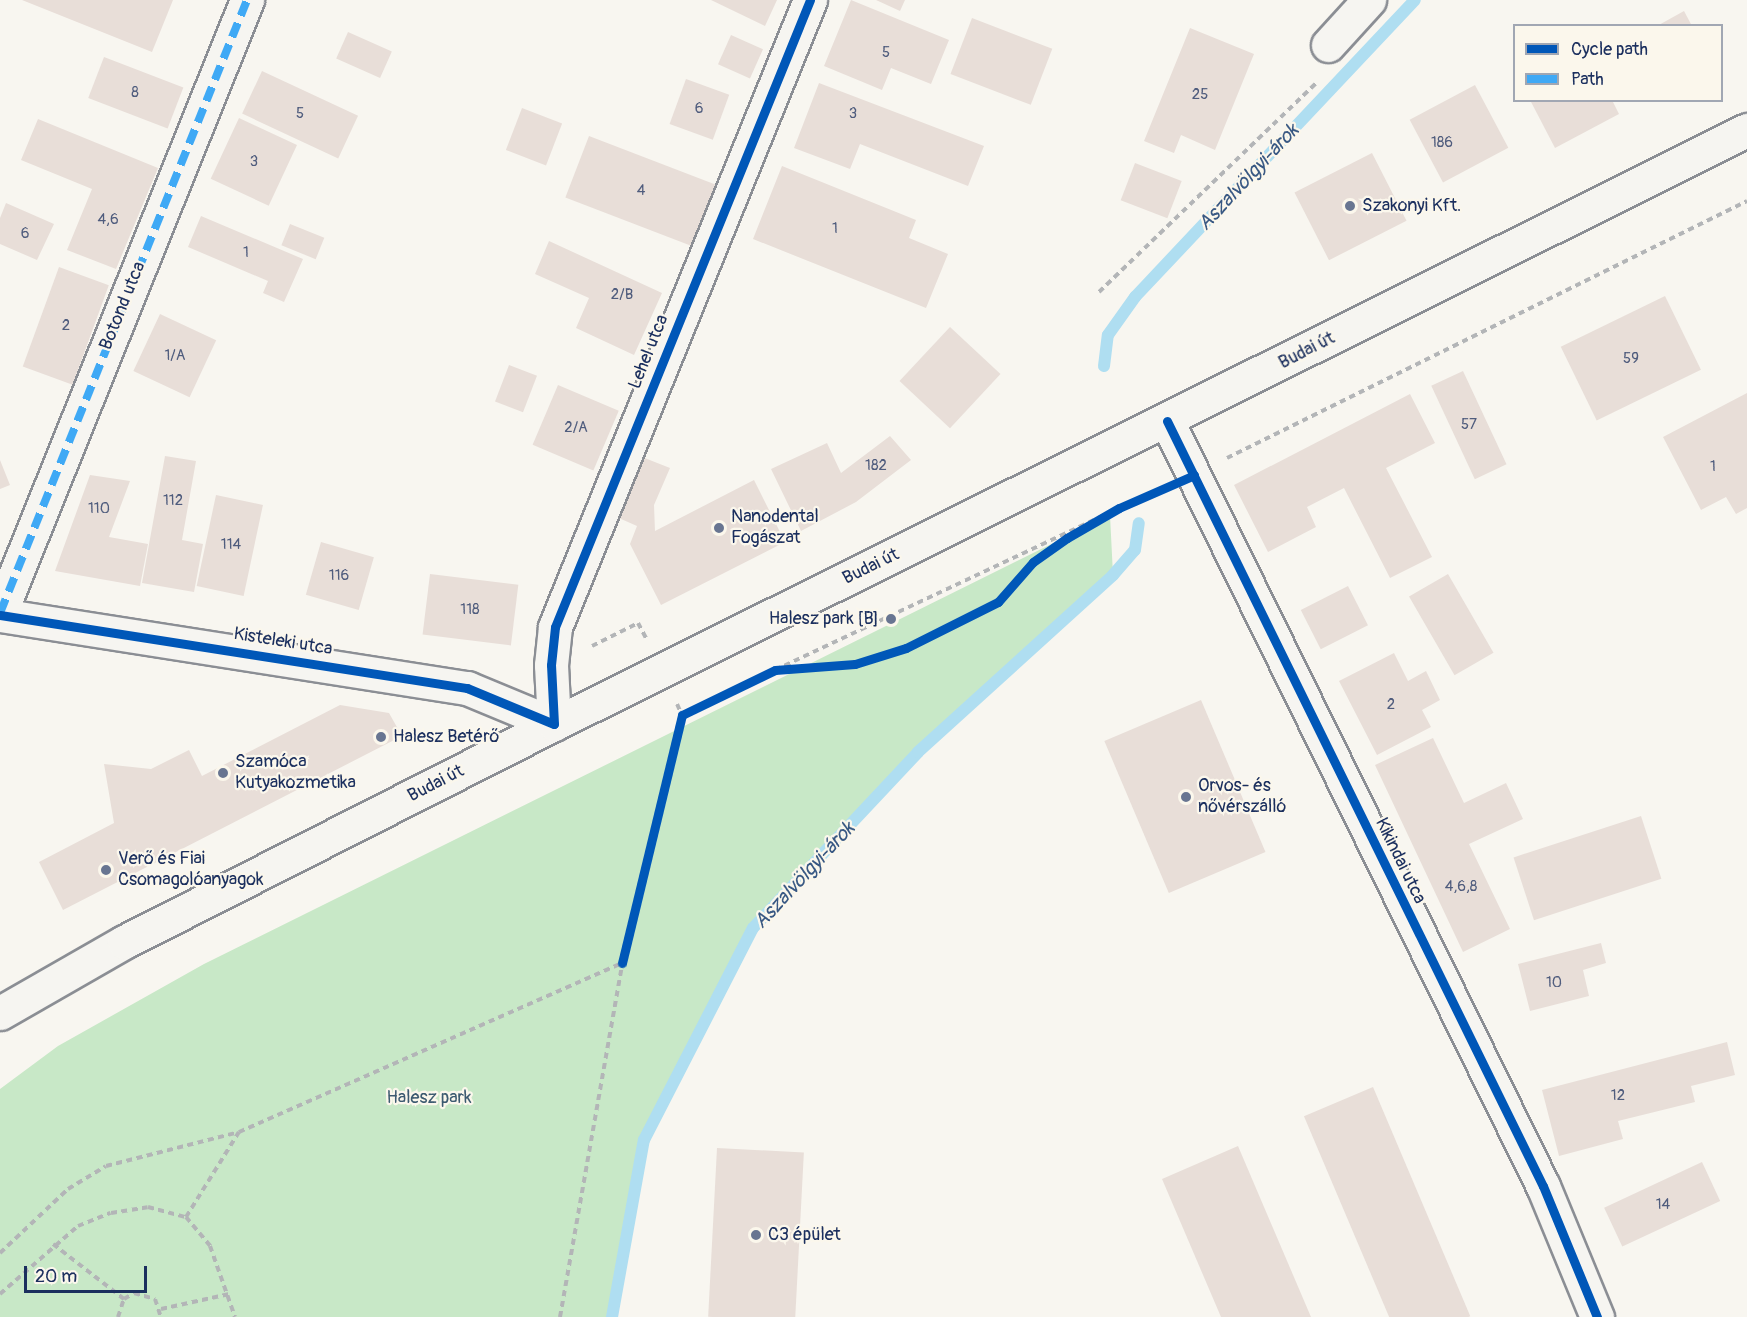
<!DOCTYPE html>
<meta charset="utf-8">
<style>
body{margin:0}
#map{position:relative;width:1747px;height:1317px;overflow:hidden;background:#f8f6f0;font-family:Pangolin,sans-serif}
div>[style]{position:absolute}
.green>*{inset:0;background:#c8e8c7}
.stream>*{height:12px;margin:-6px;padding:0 6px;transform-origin:6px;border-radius:6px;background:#afdef1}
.building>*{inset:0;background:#e8ded8;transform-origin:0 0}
.path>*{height:4px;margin-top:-2px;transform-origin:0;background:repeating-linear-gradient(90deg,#b3b5b7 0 6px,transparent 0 10.5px)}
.roads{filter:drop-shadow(2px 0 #8b8e94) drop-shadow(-2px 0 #8b8e94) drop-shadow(0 2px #8b8e94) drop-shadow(0 -2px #8b8e94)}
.minor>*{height:33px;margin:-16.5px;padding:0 16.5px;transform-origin:16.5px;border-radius:16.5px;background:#f6f5f1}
.secondary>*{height:33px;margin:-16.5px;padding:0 16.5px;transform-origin:16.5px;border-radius:16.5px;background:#f6f5f1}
.quiet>*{height:8px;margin-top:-4px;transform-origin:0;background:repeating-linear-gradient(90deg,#3fa9f5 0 15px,transparent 0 23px)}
.cycleway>*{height:9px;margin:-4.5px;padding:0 4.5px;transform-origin:4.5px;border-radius:4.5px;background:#0057b8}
.dots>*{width:16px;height:16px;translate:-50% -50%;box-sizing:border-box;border:3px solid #fbf7ec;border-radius:50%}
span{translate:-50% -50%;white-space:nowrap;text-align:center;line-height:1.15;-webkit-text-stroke:4.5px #fbf7ec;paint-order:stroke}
.number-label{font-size:15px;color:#4f5c7d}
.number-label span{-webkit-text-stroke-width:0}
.poi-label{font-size:18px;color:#1b2f5e}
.left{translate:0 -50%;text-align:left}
.right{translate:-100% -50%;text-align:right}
.street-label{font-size:18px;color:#1b2f5e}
.park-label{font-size:18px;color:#3c5a70}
.water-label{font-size:20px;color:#385883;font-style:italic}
.legend{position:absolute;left:1513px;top:24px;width:210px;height:78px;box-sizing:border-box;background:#fbf7ec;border:2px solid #a1a7b3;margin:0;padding:8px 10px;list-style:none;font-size:18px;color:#1b2f5e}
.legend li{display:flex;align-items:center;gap:12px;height:30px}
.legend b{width:30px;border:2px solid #a1a7b3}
.scale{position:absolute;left:24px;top:1266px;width:123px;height:27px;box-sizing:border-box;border:3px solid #1b2f5e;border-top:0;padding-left:8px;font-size:18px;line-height:21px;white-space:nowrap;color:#1b2f5e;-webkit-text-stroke:4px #fbf7ec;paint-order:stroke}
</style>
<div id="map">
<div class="green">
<i style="clip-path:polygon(1110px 515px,1113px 575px,855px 819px,753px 929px,644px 1140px,611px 1317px,0 1317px,0 1089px,58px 1046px,204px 964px)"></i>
</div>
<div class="stream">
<i style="left:1104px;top:366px;width:31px;rotate:-83deg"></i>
<i style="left:1108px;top:335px;width:47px;rotate:-54.6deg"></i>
<i style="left:1135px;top:297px;width:408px;rotate:-46.7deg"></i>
<i style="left:612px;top:1317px;width:180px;rotate:-79.8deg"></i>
<i style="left:644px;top:1140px;width:238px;rotate:-62.8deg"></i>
<i style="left:753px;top:928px;width:241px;rotate:-46.8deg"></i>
<i style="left:918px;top:752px;width:263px;rotate:-42.2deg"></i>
<i style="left:1113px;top:575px;width:33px;rotate:-49deg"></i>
<i style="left:1135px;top:550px;width:27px;rotate:-82deg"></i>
</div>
<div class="building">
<i style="clip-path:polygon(22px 0,173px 0,152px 52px)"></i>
<i style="clip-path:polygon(711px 0,777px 0,765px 26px)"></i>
<i style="clip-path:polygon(851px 0,949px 40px,931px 84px,891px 68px,882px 90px,824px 66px)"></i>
<i style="clip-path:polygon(876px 0,905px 0,900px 11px)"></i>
<i style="clip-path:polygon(1684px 11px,1692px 26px,1657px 26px)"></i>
<i style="left:972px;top:18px;width:86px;height:60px;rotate:21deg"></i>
<i style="clip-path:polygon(1190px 28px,1254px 54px,1215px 150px,1181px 135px,1174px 153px,1144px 141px)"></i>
<i style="left:348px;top:32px;width:48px;height:29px;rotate:24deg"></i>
<i style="left:731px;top:35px;width:35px;height:32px;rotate:24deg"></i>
<i style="left:104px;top:57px;width:85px;height:44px;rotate:21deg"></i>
<i style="left:262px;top:71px;width:106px;height:47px;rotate:25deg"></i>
<i style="left:686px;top:79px;width:46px;height:48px;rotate:20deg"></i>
<i style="clip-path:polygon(819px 83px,984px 146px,968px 186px,860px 144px,850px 169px,794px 148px)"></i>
<i style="left:1475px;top:85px;width:71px;height:74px;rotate:62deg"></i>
<i style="clip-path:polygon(1530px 100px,1612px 100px,1619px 114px,1555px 148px)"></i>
<i style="left:522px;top:108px;width:43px;height:45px;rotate:21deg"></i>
<i style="left:239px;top:118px;width:64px;height:67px;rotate:25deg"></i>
<i style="clip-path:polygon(38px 119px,158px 168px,116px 269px,67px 250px,92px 189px,21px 160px)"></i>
<i style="left:589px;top:136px;width:136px;height:66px;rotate:21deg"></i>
<i style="left:1372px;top:153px;width:76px;height:87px;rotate:63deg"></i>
<i style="left:1135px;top:163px;width:50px;height:40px;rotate:21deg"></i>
<i style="clip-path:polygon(782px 166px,916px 220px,909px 238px,948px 254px,926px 308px,753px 239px)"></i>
<i style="clip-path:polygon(6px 203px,54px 224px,37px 260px,0 244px,0 218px)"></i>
<i style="clip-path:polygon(201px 216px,303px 259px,284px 302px,263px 293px,268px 281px,188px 247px)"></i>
<i style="left:290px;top:224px;width:37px;height:23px;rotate:22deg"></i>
<i style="clip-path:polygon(549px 241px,662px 293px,634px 355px,576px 328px,589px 298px,535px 274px)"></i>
<i style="left:59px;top:267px;width:53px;height:106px;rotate:20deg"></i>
<i style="left:1665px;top:296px;width:82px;height:116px;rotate:64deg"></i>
<i style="left:160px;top:314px;width:62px;height:63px;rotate:25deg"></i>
<i style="left:950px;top:327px;width:69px;height:74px;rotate:43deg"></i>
<i style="left:509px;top:365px;width:30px;height:39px;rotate:21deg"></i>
<i style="left:1463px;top:371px;width:103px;height:35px;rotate:65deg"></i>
<i style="left:558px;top:385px;width:66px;height:65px;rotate:23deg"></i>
<i style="clip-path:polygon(1747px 393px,1747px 508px,1736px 514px,1726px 497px,1701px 510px,1663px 437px)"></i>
<i style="clip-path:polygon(1410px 394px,1435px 443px,1386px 468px,1432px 557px,1390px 578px,1344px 488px,1307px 507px,1316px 527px,1268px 552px,1234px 485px)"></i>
<i style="clip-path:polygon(890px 436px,911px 460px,856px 502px,801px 531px,771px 469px,827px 443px,841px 473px)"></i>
<i style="clip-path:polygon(637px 455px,670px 468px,654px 505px,655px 531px,754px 480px,785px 542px,661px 605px,630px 544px,637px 526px,612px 515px)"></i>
<i style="clip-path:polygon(165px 456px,196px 461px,182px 540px,203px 544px,194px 592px,142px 583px)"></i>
<i style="clip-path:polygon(0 460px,10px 485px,0 489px)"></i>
<i style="clip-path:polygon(90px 475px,130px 481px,109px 537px,148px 544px,140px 586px,55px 571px)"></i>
<i style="left:216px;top:495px;width:48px;height:93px;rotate:12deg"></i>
<i style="left:321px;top:542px;width:55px;height:55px;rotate:16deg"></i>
<i style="left:430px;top:574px;width:89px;height:61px;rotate:7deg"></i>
<i style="left:1448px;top:574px;width:91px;height:45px;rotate:60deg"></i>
<i style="left:1348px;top:586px;width:44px;height:53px;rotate:63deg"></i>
<i style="clip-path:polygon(1394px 653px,1408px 681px,1426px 671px,1440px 700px,1422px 710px,1431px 727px,1377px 755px,1339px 681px)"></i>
<i style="left:1201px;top:700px;width:165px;height:105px;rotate:67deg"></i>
<i style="clip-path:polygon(340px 705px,389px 713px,402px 736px,63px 910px,39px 862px,114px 823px,104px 764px,151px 769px,189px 750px,202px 776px)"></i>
<i style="clip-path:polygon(1433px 738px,1464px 803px,1506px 783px,1523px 819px,1469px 844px,1510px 929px,1463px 952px,1375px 765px)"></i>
<i style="left:1641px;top:816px;width:66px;height:134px;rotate:72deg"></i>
<i style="clip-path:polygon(1601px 943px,1606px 963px,1583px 970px,1589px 996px,1530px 1011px,1518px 964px)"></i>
<i style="clip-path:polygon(1727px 1042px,1735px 1075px,1691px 1086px,1695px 1102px,1618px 1121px,1623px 1139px,1559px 1156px,1542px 1090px)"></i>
<i style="left:1373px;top:1087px;width:249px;height:75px;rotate:67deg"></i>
<i style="clip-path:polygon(1238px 1146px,1311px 1317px,1221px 1317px,1162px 1179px)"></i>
<i style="left:717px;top:1148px;width:87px;height:169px;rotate:3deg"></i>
<i style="left:1702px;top:1162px;width:43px;height:108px;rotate:65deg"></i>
</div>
<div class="path">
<i style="left:1099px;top:292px;width:304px;rotate:-43.9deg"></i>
<i style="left:1227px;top:458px;width:580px;rotate:-26.3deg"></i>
<i style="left:592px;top:646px;width:51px;rotate:-26.6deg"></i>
<i style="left:638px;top:623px;width:17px;rotate:62deg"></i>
<i style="left:775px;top:670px;width:380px;rotate:-25.2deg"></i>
<i style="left:677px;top:704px;width:12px;rotate:66deg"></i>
<i style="left:186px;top:1217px;width:100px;rotate:-58.1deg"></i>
<i style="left:53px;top:1244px;width:90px;rotate:37.8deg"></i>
<i style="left:0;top:1253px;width:93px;rotate:-43.3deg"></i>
<i style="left:68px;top:1189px;width:44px;rotate:-31.2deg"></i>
<i style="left:106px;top:1166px;width:137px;rotate:-14.3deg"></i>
<i style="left:239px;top:1132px;width:419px;rotate:-23.8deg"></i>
<i style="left:0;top:1294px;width:103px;rotate:-41.1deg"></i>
<i style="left:78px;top:1226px;width:35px;rotate:-22deg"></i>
<i style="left:111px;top:1213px;width:37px;rotate:-9deg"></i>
<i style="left:148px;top:1207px;width:39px;rotate:15deg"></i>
<i style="left:186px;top:1217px;width:38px;rotate:50deg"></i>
<i style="left:210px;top:1246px;width:75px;rotate:70.6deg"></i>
<i style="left:161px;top:1309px;width:70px;rotate:-12.4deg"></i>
<i style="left:118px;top:1317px;width:19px;rotate:-72deg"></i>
<i style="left:124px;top:1299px;width:12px;rotate:-31deg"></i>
<i style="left:134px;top:1293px;width:22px;rotate:16deg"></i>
<i style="left:155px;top:1299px;width:19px;rotate:72deg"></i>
<i style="left:560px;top:1317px;width:358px;rotate:-80deg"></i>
</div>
<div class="roads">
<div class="minor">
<i style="left:1328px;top:45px;width:61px;rotate:-47.7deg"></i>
<i style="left:1167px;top:421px;width:852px;rotate:63.83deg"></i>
<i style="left:1543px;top:1186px;width:142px;rotate:67.6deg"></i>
<i style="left:0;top:613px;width:661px;rotate:-68.05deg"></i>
<i style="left:0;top:615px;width:473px;rotate:8.9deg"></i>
<i style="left:467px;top:688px;width:94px;rotate:22.5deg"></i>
<i style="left:554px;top:724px;width:59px;rotate:-92.9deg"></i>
<i style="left:551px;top:665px;width:38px;rotate:-84deg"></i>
<i style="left:555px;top:627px;width:677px;rotate:-67.87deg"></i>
</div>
<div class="secondary">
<i style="left:0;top:1013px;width:143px;rotate:-29.8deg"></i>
<i style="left:124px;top:942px;width:482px;rotate:-26.9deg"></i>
<i style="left:554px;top:724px;width:1333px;rotate:-26.47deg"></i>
</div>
</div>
<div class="quiet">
<i style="left:0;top:613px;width:661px;rotate:-68.05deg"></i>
</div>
<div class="cycleway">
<i style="left:1167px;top:421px;width:852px;rotate:63.83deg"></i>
<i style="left:1543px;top:1186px;width:142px;rotate:67.6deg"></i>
<i style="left:0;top:615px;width:473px;rotate:8.9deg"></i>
<i style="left:467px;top:688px;width:94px;rotate:22.5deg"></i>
<i style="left:554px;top:724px;width:59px;rotate:-92.9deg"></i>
<i style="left:551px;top:665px;width:38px;rotate:-84deg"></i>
<i style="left:555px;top:627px;width:677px;rotate:-67.87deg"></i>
<i style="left:622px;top:963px;width:255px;rotate:-76.4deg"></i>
<i style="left:682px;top:715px;width:103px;rotate:-25.8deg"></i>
<i style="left:775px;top:670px;width:80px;rotate:-4.3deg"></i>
<i style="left:855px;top:664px;width:53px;rotate:-17.4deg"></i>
<i style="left:906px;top:648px;width:103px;rotate:-26.6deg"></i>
<i style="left:998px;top:602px;width:53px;rotate:-48.8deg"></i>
<i style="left:1033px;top:562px;width:42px;rotate:-35.2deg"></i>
<i style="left:1067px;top:538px;width:60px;rotate:-30deg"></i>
<i style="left:1119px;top:508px;width:82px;rotate:-23.7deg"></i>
</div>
<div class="dots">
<i style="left:1350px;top:206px;background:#687591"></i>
<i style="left:719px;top:528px;background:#687591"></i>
<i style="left:891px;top:619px;background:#687591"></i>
<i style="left:381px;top:737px;background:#687591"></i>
<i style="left:223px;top:773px;background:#687591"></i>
<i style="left:1186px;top:797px;background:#687591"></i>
<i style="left:106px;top:870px;background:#687591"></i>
<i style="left:756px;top:1235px;background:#687591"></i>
</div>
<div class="number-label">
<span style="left:886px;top:53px">5</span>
<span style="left:135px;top:93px">8</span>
<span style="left:1200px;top:95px">25</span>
<span style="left:699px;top:109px">6</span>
<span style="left:300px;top:114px">5</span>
<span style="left:853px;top:114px">3</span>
<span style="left:1442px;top:143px">186</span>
<span style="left:254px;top:162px">3</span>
<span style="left:641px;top:191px">4</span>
<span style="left:108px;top:220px">4,6</span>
<span style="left:835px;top:229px">1</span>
<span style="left:25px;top:234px">6</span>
<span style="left:246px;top:253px">1</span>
<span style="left:622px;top:295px">2/B</span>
<span style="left:66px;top:326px">2</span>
<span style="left:175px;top:356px">1/A</span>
<span style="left:1631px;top:359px">59</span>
<span style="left:1469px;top:425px">57</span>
<span style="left:576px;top:428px">2/A</span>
<span style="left:876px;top:466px">182</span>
<span style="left:1713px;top:467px">1</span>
<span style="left:173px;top:501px">112</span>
<span style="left:99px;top:509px">110</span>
<span style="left:231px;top:545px">114</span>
<span style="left:339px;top:576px">116</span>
<span style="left:470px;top:610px">118</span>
<span style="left:1391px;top:705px">2</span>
<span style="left:1461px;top:887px">4,6,8</span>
<span style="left:1554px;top:983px">10</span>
<span style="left:1618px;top:1096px">12</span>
<span style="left:1663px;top:1205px">14</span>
</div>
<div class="poi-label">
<span class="left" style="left:1362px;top:206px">Szakonyi Kft.</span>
<span class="left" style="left:731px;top:528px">Nanodental<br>Fogászat</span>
<span class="right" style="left:879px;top:619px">Halesz park [B]</span>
<span class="left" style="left:393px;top:737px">Halesz Betérő</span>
<span class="left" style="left:235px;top:773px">Szamóca<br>Kutyakozmetika</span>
<span class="left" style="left:1198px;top:797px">Orvos- és<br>nővérszálló</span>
<span class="left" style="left:118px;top:870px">Verő és Fiai<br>Csomagolóanyagok</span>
<span class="left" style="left:768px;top:1235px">C3 épület</span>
</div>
<div class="street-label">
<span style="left:123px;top:306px;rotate:-68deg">Botond utca</span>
<span style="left:1307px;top:351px;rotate:-27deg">Budai út</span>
<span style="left:649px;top:352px;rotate:-68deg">Lehel utca</span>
<span style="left:871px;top:567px;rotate:-26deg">Budai út</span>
<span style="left:283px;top:642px;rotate:9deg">Kisteleki utca</span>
<span style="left:436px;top:784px;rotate:-27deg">Budai út</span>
<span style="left:1400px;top:861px;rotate:64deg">Kikindai utca</span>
</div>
<div class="park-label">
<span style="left:429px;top:1098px">Halesz park</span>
</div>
<div class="water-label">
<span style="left:1248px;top:177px;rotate:-47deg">Aszalvölgyi-árok</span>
<span style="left:804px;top:875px;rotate:-47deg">Aszalvölgyi-árok</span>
</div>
<ul class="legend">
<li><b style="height:8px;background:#0057b8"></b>Cycle path</li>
<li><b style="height:8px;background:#3fa9f5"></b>Path</li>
</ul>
<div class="scale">20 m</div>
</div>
